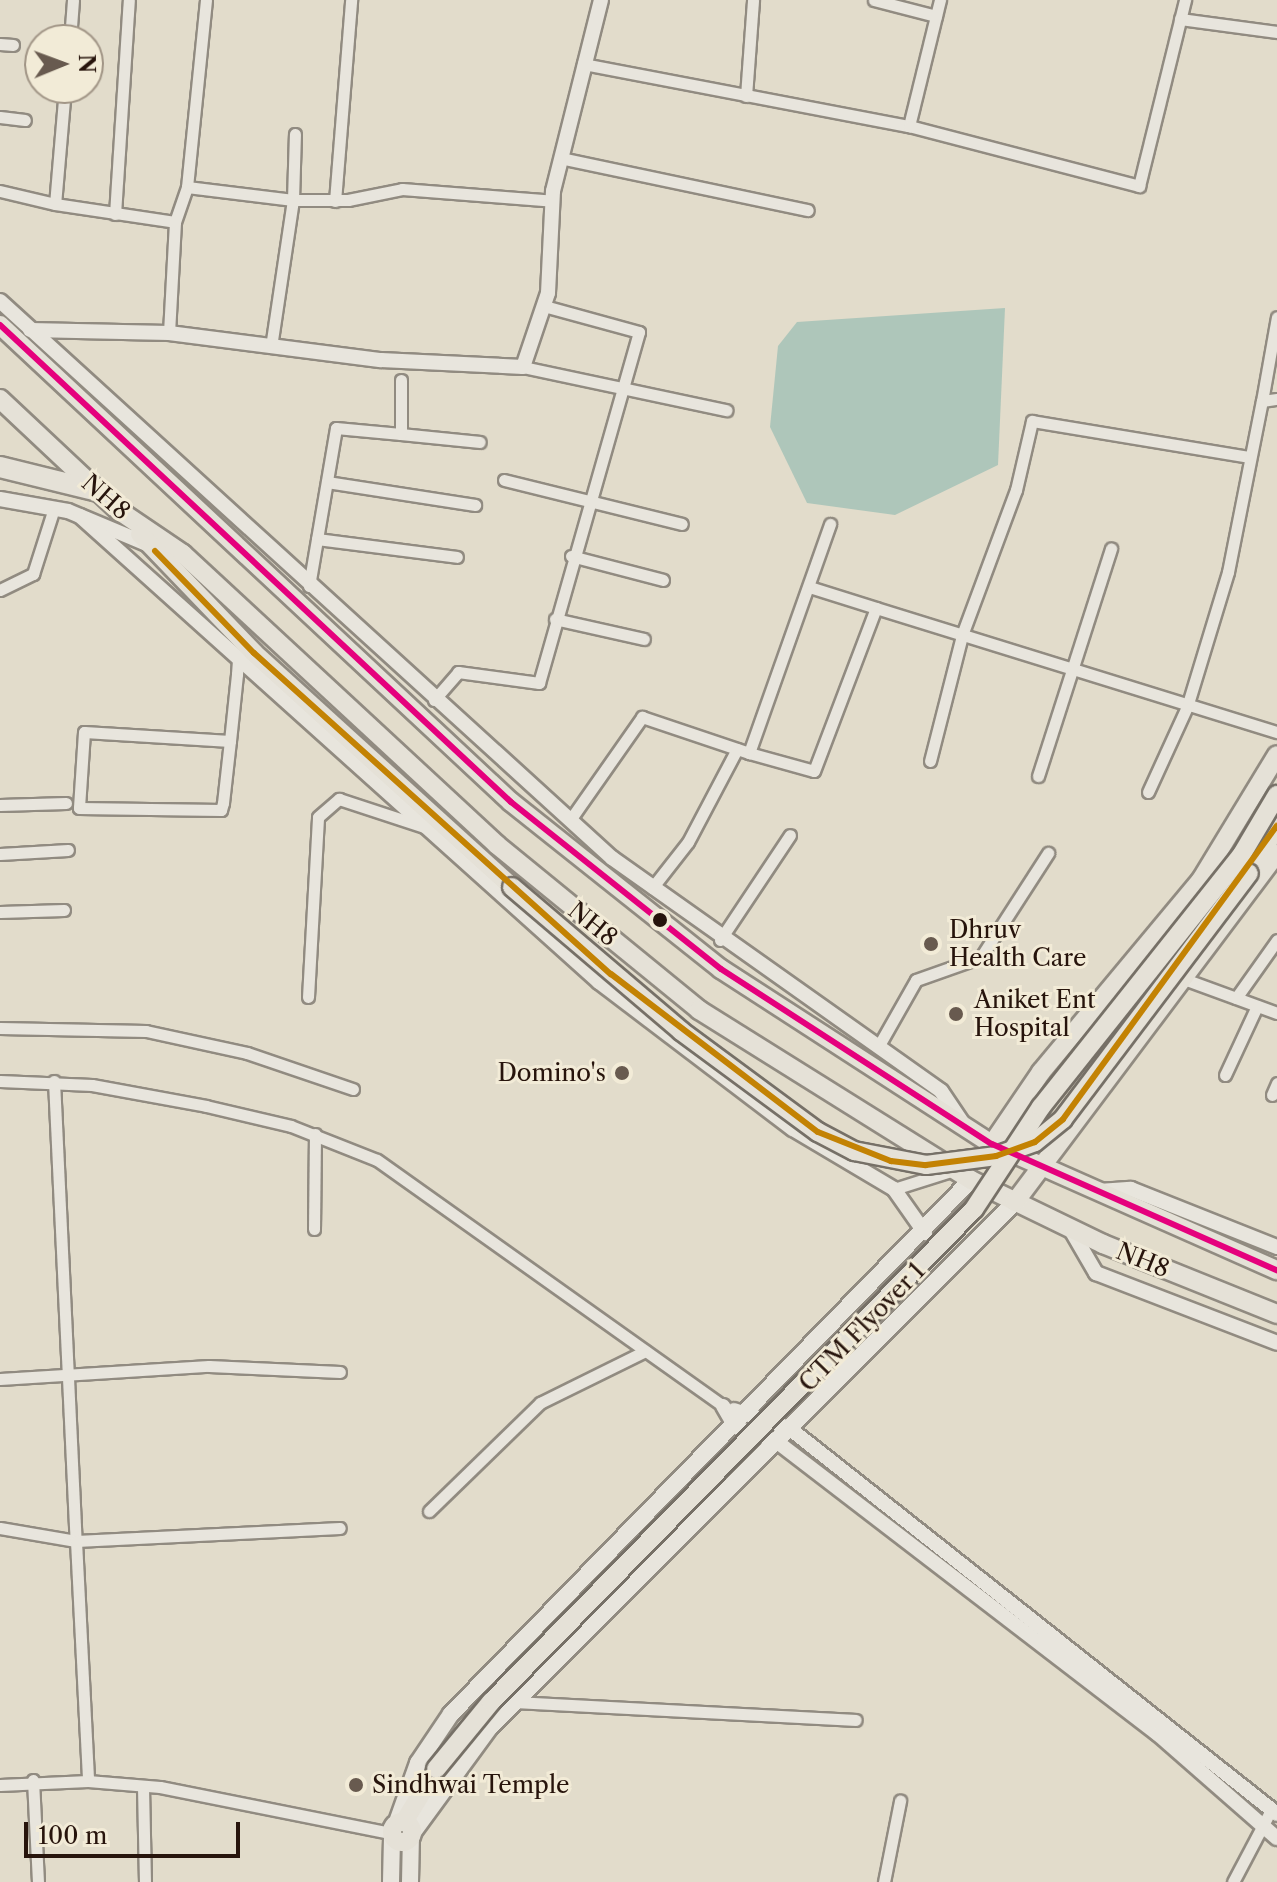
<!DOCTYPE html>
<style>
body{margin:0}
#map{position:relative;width:1277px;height:1882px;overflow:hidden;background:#e2dccb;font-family:"Libre Caslon Text",serif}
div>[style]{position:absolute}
.water>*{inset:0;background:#aec6ba}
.roads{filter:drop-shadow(2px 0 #918b81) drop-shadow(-2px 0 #918b81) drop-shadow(0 2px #918b81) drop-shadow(0 -2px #918b81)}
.minor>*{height:11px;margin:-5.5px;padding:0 5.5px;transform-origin:5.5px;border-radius:5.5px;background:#e8e5dd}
.tertiary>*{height:14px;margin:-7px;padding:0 7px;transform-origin:7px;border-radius:7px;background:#e8e5dd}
.secondary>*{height:16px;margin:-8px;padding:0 8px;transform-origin:8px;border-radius:8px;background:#e8e5dd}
.primary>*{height:18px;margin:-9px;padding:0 9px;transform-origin:9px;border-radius:9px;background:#e5e1d7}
.primary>.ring{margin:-9px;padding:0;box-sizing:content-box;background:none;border:18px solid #e5e1d7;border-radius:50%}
.motorway>*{height:20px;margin:-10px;padding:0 10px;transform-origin:10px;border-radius:10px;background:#e5e1d7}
.bridges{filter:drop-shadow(2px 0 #767067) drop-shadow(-2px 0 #767067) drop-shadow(0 2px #767067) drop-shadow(0 -2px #767067)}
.primary-bridge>*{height:18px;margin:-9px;padding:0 9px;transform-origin:9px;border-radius:9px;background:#e5e1d7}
.bus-1>*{height:6px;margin:-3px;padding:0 3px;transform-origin:3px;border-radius:3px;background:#e5007d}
.bus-2>*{height:6px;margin:-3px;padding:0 3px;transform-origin:3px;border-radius:3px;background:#c38203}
.dots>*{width:22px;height:22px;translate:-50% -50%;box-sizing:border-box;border:4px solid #f2ebd7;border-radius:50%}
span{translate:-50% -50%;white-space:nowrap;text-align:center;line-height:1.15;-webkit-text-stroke:6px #f2ebd7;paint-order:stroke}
.street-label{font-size:24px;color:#27140c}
.poi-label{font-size:24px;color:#27140c}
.left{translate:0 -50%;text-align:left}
.right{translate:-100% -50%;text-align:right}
.north{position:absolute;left:24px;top:24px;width:80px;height:80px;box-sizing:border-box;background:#f2ebd7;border:2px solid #a19586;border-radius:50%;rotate:89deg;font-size:22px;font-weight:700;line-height:32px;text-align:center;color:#27140c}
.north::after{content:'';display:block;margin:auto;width:28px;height:36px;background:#685a4f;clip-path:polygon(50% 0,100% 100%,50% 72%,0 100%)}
.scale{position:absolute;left:24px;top:1822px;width:216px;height:36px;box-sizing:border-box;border:4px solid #27140c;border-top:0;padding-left:10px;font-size:24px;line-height:28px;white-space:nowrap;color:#27140c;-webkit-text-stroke:6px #f2ebd7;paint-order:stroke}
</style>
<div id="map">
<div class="water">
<i style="clip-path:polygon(1005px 308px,998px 465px,895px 515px,807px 503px,770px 427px,778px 346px,797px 322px)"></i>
</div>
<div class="roads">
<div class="minor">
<i style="left:874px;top:0;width:64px;rotate:14.5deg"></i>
<i style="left:1180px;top:19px;width:98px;rotate:7.6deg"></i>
<i style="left:70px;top:40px;width:40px;rotate:-85.7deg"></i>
<i style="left:0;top:44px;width:13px;rotate:4deg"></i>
<i style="left:583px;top:64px;width:332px;rotate:10.8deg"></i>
<i style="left:909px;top:126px;width:130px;rotate:-76.2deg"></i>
<i style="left:65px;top:88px;width:116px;rotate:94.9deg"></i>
<i style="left:55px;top:204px;width:121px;rotate:8.5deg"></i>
<i style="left:175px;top:222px;width:111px;rotate:93.1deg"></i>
<i style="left:746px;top:96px;width:96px;rotate:-85.8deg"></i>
<i style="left:0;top:117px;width:25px;rotate:7deg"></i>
<i style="left:909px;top:126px;width:238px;rotate:14.6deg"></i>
<i style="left:1139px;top:186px;width:192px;rotate:-76.1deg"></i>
<i style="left:565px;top:159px;width:248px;rotate:11.9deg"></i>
<i style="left:187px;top:187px;width:107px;rotate:7deg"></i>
<i style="left:293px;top:200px;width:55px"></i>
<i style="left:348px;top:200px;width:55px;rotate:-11.5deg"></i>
<i style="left:402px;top:189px;width:151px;rotate:4.5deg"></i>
<i style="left:0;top:191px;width:57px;rotate:13.3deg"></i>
<i style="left:335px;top:201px;width:202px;rotate:-85.4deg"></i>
<i style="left:115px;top:214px;width:214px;rotate:-86.3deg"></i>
<i style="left:175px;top:222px;width:37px;rotate:-71deg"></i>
<i style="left:187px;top:187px;width:188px;rotate:-84.2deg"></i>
<i style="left:271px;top:347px;width:149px;rotate:-81.5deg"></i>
<i style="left:293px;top:200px;width:66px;rotate:-88.3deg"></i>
<i style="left:523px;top:367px;width:208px;rotate:12deg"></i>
<i style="left:1262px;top:401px;width:85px;rotate:-79.9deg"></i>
<i style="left:401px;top:434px;width:79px;rotate:5.8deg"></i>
<i style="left:504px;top:480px;width:183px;rotate:13.9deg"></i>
<i style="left:327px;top:482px;width:150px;rotate:8.8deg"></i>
<i style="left:317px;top:539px;width:141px;rotate:7.3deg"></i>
<i style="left:571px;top:556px;width:95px;rotate:14.6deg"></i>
<i style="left:309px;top:586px;width:160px;rotate:-80.3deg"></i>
<i style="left:336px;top:428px;width:65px;rotate:5.3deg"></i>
<i style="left:401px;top:434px;width:54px;rotate:-90deg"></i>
<i style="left:809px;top:587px;width:70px;rotate:17.4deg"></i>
<i style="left:0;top:590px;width:37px;rotate:-26deg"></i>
<i style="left:33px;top:574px;width:69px;rotate:-72.3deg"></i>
<i style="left:555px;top:619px;width:91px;rotate:12.7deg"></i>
<i style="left:434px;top:700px;width:37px;rotate:-49deg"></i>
<i style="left:458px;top:672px;width:82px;rotate:7.7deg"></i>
<i style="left:539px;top:683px;width:365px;rotate:-74.1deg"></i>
<i style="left:639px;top:332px;width:98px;rotate:-164.7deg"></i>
<i style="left:230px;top:741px;width:146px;rotate:-176.5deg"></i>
<i style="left:84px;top:732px;width:76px;rotate:93.8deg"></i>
<i style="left:79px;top:808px;width:142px;rotate:0.8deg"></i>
<i style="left:221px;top:810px;width:7px;rotate:-74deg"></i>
<i style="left:223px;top:803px;width:62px;rotate:-83.6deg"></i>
<i style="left:230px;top:741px;width:67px;rotate:-84deg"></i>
<i style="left:237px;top:674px;width:13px;rotate:-86deg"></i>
<i style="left:749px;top:753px;width:67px;rotate:15.5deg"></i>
<i style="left:814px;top:771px;width:174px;rotate:-69.2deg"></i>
<i style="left:876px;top:608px;width:420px;rotate:17.2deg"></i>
<i style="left:930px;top:761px;width:130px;rotate:-75.7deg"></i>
<i style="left:962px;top:635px;width:155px;rotate:-69.6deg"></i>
<i style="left:1016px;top:490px;width:71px;rotate:-76.9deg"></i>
<i style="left:1032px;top:421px;width:220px;rotate:9.4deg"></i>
<i style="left:1038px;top:776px;width:239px;rotate:-72.2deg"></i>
<i style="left:1148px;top:792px;width:94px;rotate:-65.4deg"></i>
<i style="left:1187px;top:707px;width:141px;rotate:-73.1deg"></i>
<i style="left:1228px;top:572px;width:174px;rotate:-78.8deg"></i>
<i style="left:1262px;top:401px;width:15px;rotate:-8deg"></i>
<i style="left:0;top:805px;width:66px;rotate:-1.7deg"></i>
<i style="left:570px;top:820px;width:126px;rotate:-55deg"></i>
<i style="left:642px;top:717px;width:113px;rotate:18.6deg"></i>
<i style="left:749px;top:753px;width:243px;rotate:-70.5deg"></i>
<i style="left:0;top:854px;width:68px;rotate:-3.4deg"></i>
<i style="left:652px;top:888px;width:58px;rotate:-52deg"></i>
<i style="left:688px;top:842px;width:105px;rotate:-62.2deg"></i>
<i style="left:0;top:912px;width:64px;rotate:-1.8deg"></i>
<i style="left:720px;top:940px;width:126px;rotate:-56.3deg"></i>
<i style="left:1184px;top:979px;width:99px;rotate:20.1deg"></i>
<i style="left:308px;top:997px;width:180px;rotate:-86.8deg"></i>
<i style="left:318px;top:817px;width:28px;rotate:-41deg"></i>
<i style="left:339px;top:799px;width:89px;rotate:18.2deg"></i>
<i style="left:1236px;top:998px;width:71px;rotate:-54.7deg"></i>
<i style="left:0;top:1028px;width:146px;rotate:1.2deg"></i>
<i style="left:146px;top:1031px;width:103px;rotate:12.3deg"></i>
<i style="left:247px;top:1053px;width:112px;rotate:18.8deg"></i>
<i style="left:878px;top:1047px;width:77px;rotate:-60.4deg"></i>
<i style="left:916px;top:980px;width:69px;rotate:-19.5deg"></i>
<i style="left:981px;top:957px;width:124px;rotate:-57.2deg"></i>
<i style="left:1225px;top:1075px;width:76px;rotate:-65.1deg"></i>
<i style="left:0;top:1081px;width:92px;rotate:2.5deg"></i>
<i style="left:92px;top:1085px;width:116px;rotate:10.4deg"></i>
<i style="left:206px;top:1106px;width:87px;rotate:13.2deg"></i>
<i style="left:291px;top:1126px;width:92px;rotate:21.6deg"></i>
<i style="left:377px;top:1160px;width:425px;rotate:35.4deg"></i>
<i style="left:54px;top:1081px;width:461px;rotate:87.3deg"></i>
<i style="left:76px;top:1541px;width:264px;rotate:-2.8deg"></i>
<i style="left:1272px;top:1095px;width:13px;rotate:-67deg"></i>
<i style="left:894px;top:1189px;width:63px;rotate:-17.6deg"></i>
<i style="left:314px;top:1229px;width:95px;rotate:-89.4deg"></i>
<i style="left:0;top:1379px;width:209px;rotate:-3.6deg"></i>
<i style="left:209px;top:1366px;width:131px;rotate:2.6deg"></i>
<i style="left:429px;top:1511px;width:155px;rotate:-44.2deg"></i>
<i style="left:540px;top:1403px;width:117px;rotate:-26.3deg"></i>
<i style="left:0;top:1528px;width:77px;rotate:9.7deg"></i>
<i style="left:76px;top:1541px;width:240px;rotate:87.1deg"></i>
<i style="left:515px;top:1702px;width:341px;rotate:3deg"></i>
<i style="left:33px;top:1780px;width:102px;rotate:87.2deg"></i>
<i style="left:0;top:1785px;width:88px;rotate:-2.6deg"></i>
<i style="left:88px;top:1781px;width:72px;rotate:4.8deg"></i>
<i style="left:160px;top:1787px;width:236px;rotate:11.3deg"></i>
<i style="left:143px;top:1787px;width:95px;rotate:88.8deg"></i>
<i style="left:884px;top:1882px;width:83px;rotate:-78.8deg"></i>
<i style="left:1233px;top:1882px;width:81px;rotate:-62.2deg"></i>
</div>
<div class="tertiary">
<i style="left:0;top:301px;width:828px;rotate:42.31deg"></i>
<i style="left:612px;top:858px;width:403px;rotate:35.3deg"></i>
<i style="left:941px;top:1091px;width:37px;rotate:56deg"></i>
<i style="left:30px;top:330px;width:139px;rotate:1.2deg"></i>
<i style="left:169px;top:333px;width:214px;rotate:7.3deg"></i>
<i style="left:381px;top:360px;width:142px;rotate:2.8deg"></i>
<i style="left:523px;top:367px;width:78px;rotate:-71.3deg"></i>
<i style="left:548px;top:293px;width:102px;rotate:-87.2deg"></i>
<i style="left:553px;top:191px;width:197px;rotate:-75.9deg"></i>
<i style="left:0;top:499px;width:69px;rotate:10deg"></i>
<i style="left:68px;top:511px;width:86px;rotate:22.7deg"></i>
<i style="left:80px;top:516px;width:698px;rotate:41.92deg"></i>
<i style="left:599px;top:982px;width:243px;rotate:37.2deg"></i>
<i style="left:793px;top:1129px;width:117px;rotate:30.7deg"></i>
<i style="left:894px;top:1189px;width:54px;rotate:54.8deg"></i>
<i style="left:1099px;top:1191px;width:32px;rotate:-4deg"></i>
<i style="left:1131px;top:1189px;width:157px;rotate:21.7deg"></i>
<i style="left:1071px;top:1230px;width:50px;rotate:59.8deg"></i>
<i style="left:1096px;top:1273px;width:194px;rotate:21.1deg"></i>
<i style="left:723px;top:1406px;width:24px;rotate:60deg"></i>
<i style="left:735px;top:1427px;width:43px;rotate:18.9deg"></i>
<i style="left:776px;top:1441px;width:481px;rotate:37.5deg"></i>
<i style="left:1158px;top:1734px;width:158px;rotate:41.2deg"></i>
<i style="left:734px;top:1410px;width:58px;rotate:18.1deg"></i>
<i style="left:789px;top:1428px;width:622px;rotate:38.34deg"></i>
</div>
<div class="secondary">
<i style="left:397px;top:1822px;width:63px;rotate:-70.4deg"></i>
<i style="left:418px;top:1763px;width:59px;rotate:-56deg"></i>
<i style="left:451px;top:1714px;width:745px;rotate:-45.76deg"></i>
<i style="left:391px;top:1882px;width:45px;rotate:-88.7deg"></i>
<i style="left:410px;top:1882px;width:47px;rotate:-88.8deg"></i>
<i style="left:411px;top:1835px;width:134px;rotate:-53.8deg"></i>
<i style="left:490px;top:1727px;width:742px;rotate:-45deg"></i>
</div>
<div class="primary">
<i style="left:0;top:325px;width:699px;rotate:43.03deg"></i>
<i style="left:511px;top:802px;width:268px;rotate:38.5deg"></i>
<i style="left:721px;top:969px;width:323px;rotate:32.9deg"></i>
<i style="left:992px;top:1144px;width:312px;rotate:23.9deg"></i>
<i style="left:0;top:399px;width:162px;rotate:43.2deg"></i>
<i style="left:118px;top:510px;width:78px;rotate:34.1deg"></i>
<i style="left:183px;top:554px;width:428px;rotate:42.8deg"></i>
<i style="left:497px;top:845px;width:261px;rotate:39.2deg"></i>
<i style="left:699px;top:1010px;width:321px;rotate:32deg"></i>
<i style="left:971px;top:1180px;width:147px;rotate:25.9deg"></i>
<i style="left:1103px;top:1244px;width:188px;rotate:21.9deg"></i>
<i style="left:140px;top:534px;width:165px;rotate:46.2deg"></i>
<i style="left:254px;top:653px;width:348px;rotate:42.2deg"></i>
<i style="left:1249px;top:873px;width:55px;rotate:-59.2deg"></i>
<i style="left:986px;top:1153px;width:98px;rotate:-55.8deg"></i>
<i style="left:1041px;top:1072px;width:250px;rotate:-50.2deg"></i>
<i style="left:1201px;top:880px;width:146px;rotate:-58.7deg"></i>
<i style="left:1015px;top:1202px;width:436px;rotate:-53.1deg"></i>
<i class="ring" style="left:392px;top:1822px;width:2px;height:2px"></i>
<i style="left:404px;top:1822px;width:62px;rotate:-58.9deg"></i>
</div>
<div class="motorway">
<i style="left:0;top:467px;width:101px;rotate:13.8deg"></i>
</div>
</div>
<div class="bridges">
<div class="primary-bridge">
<i style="left:512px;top:887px;width:222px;rotate:40.4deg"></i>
<i style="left:681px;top:1031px;width:170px;rotate:36.4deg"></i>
<i style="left:818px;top:1132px;width:41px;rotate:27.8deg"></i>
<i style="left:854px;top:1151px;width:73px;rotate:11deg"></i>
<i style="left:926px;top:1165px;width:71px;rotate:-7.3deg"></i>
<i style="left:996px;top:1156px;width:41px;rotate:-19.7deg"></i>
<i style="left:1035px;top:1142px;width:36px;rotate:-39deg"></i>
<i style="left:1063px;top:1119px;width:308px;rotate:-52.9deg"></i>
<i style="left:436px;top:1769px;width:87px;rotate:-50.6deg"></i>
<i style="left:491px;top:1702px;width:690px;rotate:-45.59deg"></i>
<i style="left:974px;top:1209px;width:122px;rotate:-56.7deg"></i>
<i style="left:1041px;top:1107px;width:323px;rotate:-51.5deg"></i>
<i style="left:1242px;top:854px;width:69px;rotate:-59.3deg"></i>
</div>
</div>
<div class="bus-1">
<i style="left:0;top:325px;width:699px;rotate:43.03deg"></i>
<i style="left:511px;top:802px;width:268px;rotate:38.5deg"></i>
<i style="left:721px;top:969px;width:323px;rotate:32.9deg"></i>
<i style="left:992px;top:1144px;width:312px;rotate:23.9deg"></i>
</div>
<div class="bus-2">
<i style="left:155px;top:551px;width:142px;rotate:45.9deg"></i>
<i style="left:254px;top:653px;width:480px;rotate:42deg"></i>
<i style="left:611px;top:974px;width:260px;rotate:37.4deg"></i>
<i style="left:818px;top:1132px;width:79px;rotate:21.7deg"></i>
<i style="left:891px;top:1161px;width:35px;rotate:7deg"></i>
<i style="left:926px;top:1165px;width:71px;rotate:-7.3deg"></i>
<i style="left:996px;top:1156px;width:41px;rotate:-19.7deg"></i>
<i style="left:1035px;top:1142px;width:36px;rotate:-39deg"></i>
<i style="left:1063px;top:1119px;width:363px;rotate:-53.9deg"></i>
</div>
<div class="dots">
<i style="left:660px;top:920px;background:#27140c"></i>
<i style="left:931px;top:944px;background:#685a4f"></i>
<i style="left:956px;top:1014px;background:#685a4f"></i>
<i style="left:622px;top:1073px;background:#685a4f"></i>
<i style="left:356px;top:1785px;background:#685a4f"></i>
</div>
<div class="street-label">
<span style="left:106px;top:497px;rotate:41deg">NH8</span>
<span style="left:593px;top:924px;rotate:39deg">NH8</span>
<span style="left:1143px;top:1260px;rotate:22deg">NH8</span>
<span style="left:862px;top:1327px;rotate:-46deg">CTM Flyover 1</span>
</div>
<div class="poi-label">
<span class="left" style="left:949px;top:944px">Dhruv<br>Health Care</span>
<span class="left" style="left:974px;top:1014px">Aniket Ent<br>Hospital</span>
<span class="right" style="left:606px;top:1073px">Domino's</span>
<span class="left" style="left:372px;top:1785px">Sindhwai Temple</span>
</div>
<div class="north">N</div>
<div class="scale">100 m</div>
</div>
